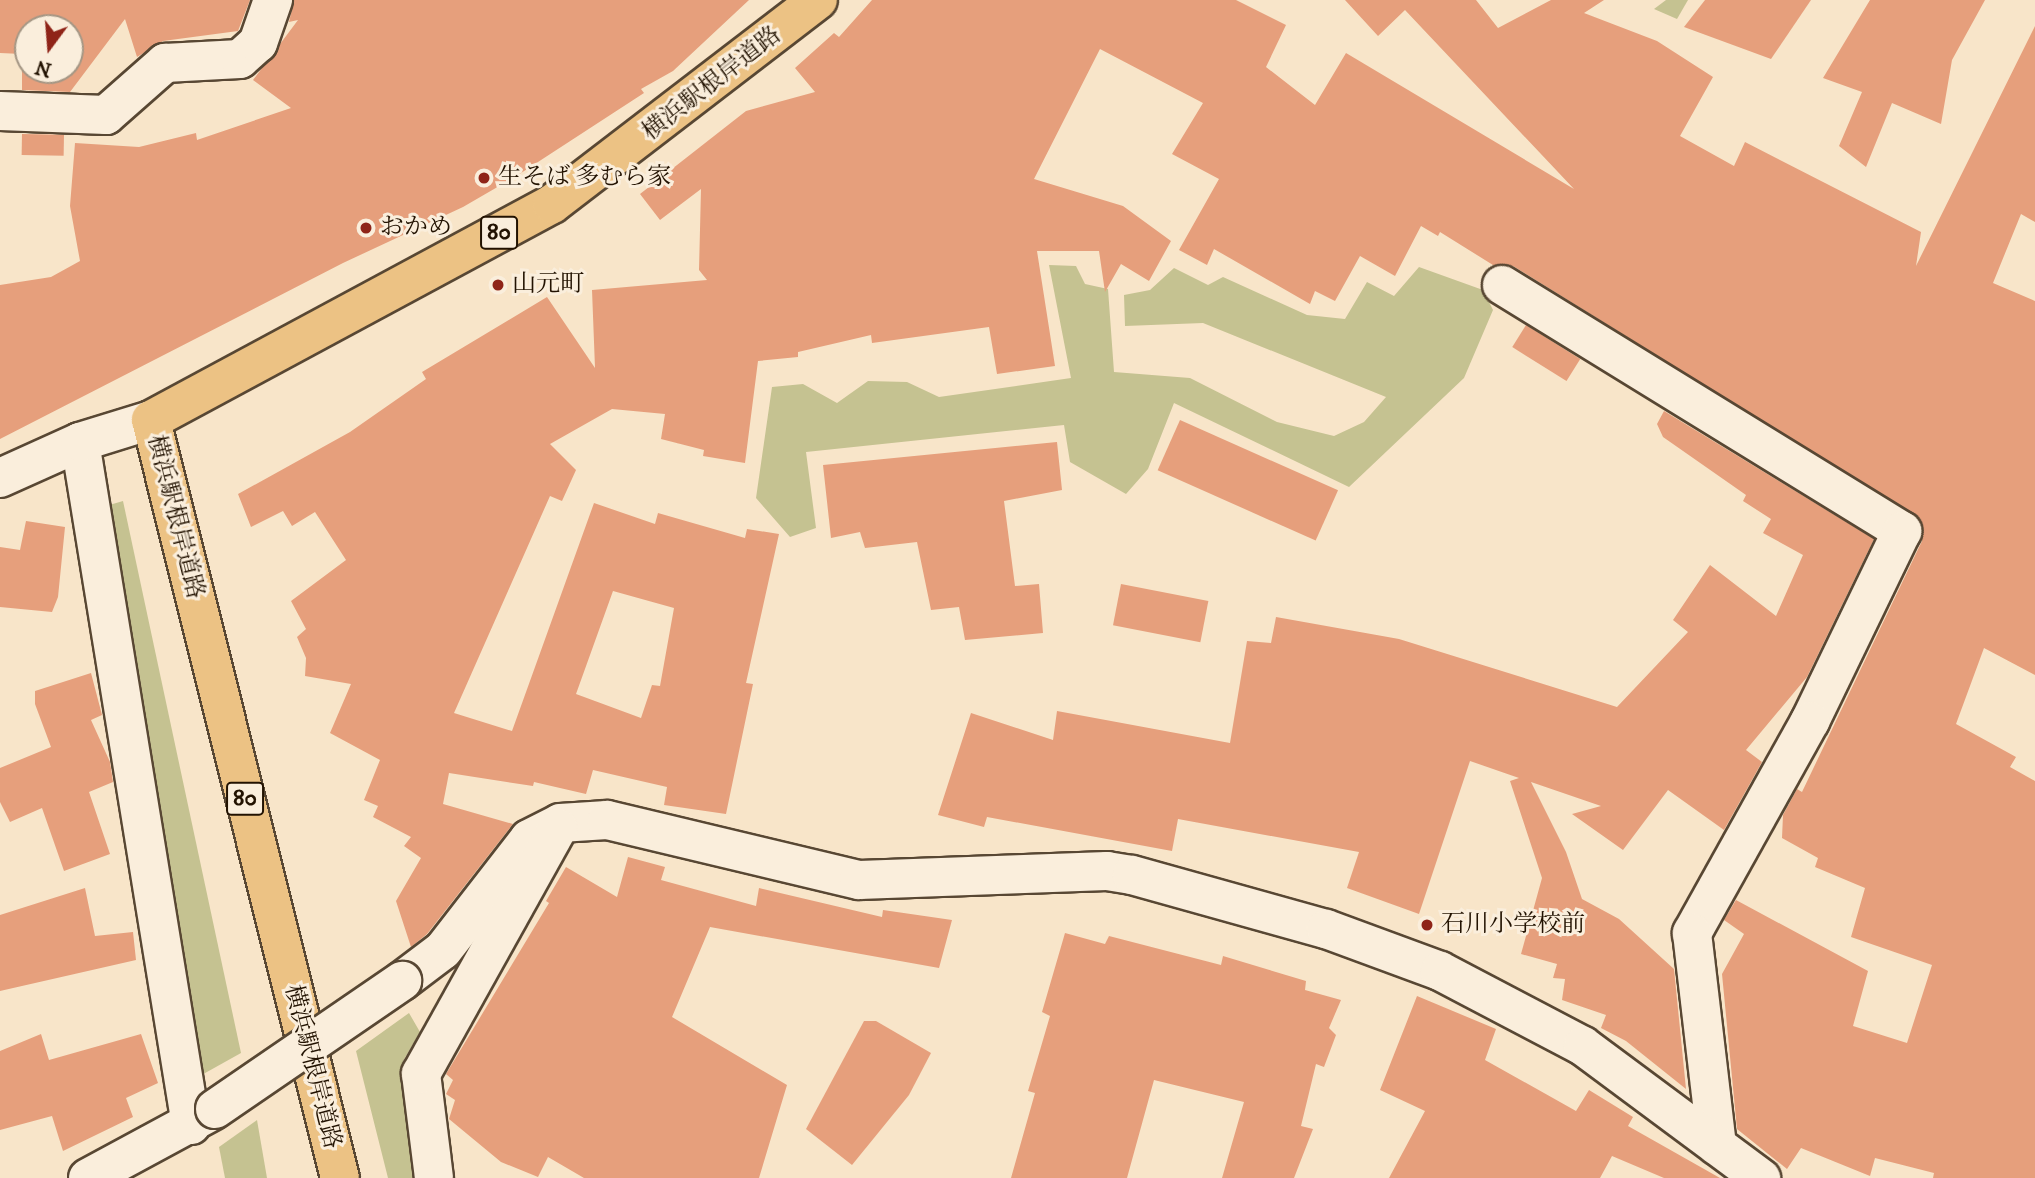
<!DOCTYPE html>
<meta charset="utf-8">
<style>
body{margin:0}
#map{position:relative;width:2035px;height:1178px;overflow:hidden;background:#f8e5c9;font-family:"IM FELL DW Pica","Noto Serif JP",serif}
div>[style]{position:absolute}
.green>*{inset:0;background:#c5c291}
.building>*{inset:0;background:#e69f7c;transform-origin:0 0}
.roads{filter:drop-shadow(2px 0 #584733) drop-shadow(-2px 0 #584733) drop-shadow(0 2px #584733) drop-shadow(0 -2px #584733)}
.minor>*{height:38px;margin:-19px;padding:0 19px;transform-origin:19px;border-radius:19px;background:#faeedc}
.tertiary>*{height:38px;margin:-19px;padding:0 19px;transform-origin:19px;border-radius:19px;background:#faeedc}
.primary>*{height:38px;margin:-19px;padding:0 19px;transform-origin:19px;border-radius:19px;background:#ecc284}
.bridges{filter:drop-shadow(2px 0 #584733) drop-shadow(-2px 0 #584733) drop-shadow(0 2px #584733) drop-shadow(0 -2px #584733)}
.minor-bridge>*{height:38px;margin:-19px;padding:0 19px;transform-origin:19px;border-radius:19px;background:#faeedc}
.dots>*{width:19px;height:19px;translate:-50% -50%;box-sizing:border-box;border:4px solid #faeedc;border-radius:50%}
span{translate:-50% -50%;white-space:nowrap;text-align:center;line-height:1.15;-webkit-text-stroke:6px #faeedc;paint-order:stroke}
.shield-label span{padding:2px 5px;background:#faeedc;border:2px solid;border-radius:5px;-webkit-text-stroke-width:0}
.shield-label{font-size:23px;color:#221201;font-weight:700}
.street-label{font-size:24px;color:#221201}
.poi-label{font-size:24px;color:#221201}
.left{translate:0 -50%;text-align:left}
.north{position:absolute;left:14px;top:14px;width:70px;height:70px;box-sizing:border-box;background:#faeedc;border:2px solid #a49684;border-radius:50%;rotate:196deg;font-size:19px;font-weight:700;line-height:28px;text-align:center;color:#221201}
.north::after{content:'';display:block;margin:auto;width:24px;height:32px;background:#8f2418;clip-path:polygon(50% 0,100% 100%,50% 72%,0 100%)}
</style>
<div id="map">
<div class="green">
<i style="clip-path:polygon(1666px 0,1688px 0,1677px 19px,1654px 9px)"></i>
<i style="clip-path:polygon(1049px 265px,1076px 266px,1085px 284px,1108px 289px,1114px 372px,1190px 378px,1277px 422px,1334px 436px,1364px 422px,1386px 397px,1203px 323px,1125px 326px,1124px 295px,1150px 290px,1174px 268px,1208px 285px,1223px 277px,1307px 315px,1345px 319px,1367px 282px,1394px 296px,1419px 267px,1483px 290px,1493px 310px,1464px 378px,1349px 487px,1174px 403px,1148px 469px,1126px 494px,1070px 462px,1064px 425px,806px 452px,816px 528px,790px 537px,756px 498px,772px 387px,803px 384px,837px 403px,868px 381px,907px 382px,939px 397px,1071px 378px)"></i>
<i style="clip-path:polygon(123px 501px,241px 1053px,198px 1077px,106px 506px)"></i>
<i style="clip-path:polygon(409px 1013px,420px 1032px,403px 1061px,421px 1178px,388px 1178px,356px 1051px)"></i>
<i style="clip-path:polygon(257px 1120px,267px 1178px,225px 1178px,219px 1147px)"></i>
</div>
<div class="building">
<i style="clip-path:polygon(evenodd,0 0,250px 0,238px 31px,163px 41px,137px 57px,125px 19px,70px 92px,22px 90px,22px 54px,0 53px,0 0,28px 28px,70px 28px,70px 70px,28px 70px,28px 28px)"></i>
<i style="clip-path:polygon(294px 0,749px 0,673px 71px,641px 89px,644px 93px,518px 175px,463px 207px,343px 263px,0 439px,0 285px,51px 277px,80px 261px,70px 206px,75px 143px,139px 147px,196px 133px,197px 140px,291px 108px,253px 80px,298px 20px,289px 22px)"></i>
<i style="clip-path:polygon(evenodd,872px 0,1236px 0,1286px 25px,1266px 67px,1315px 105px,1346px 53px,1574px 189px,1405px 10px,1378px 36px,1345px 0,1476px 0,1498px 28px,1551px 0,1604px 0,1584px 13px,1657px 41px,1713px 77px,1680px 136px,1734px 166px,1745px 142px,1921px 232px,1916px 266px,2035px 26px,2035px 222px,2021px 214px,1993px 283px,2035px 301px,2035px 675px,1984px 648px,1956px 724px,2016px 757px,2010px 767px,2035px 781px,2035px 1178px,1933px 1178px,1934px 1173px,1875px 1158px,1870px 1176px,1801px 1148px,1787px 1169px,1737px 1129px,1722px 974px,1744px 934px,1724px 920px,1736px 900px,1868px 971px,1853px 1026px,1907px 1043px,1932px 965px,1851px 937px,1865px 888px,1815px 867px,1818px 858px,1782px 838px,1783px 815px,1797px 789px,1802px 792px,1922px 541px,1920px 519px,1513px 266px,1493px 265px,1440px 232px,1438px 236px,1421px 226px,1395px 276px,1360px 256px,1335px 301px,1315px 291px,1310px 304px,1214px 249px,1207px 265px,1179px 250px,1219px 179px,1172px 154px,1203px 103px,1100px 49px,1034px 179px,1123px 206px,1171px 241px,1149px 281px,1121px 264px,1105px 292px,1099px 251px,1037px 251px,1055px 366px,997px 374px,989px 327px,872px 343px,871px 335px,798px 352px,798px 357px,758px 361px,745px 463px,703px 456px,704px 450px,661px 439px,665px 414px,612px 409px,550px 444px,576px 470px,562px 501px,550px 496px,454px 713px,512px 731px,594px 503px,655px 524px,658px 513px,745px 538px,747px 529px,779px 534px,746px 683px,753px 684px,726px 814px,664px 805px,667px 787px,593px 770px,586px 794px,534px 782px,533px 786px,449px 773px,443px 804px,513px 824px,427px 934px,411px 947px,396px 901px,421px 858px,404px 846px,411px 837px,373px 817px,378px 806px,364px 800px,380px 760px,330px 733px,351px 684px,305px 676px,306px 658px,297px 637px,306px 629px,291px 601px,346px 560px,315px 512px,292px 526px,283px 511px,251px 527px,238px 494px,350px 432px,426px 379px,422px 372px,547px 297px,595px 368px,592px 290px,707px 280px,699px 270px,701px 189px,660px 220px,640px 194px,746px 111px,815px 92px,795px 68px,834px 33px,839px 37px,872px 0,613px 591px,674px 608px,660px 686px,652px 685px,641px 718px,576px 694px,613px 591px)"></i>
<i style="clip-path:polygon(1705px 0,1811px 0,1771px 59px,1684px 27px)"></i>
<i style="clip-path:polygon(1870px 0,1985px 0,1952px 60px,1941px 124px,1892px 103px,1866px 167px,1839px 146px,1862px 92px,1823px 78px)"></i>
<i style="left:22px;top:134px;width:42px;height:21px;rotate:1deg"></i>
<i style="left:1526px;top:325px;width:64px;height:26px;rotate:32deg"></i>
<i style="clip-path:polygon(1664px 411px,1874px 539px,1807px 677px,1746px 750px,1762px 762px,1724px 830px,1668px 790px,1623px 850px,1572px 814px,1601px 806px,1531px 782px,1566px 852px,1582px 899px,1619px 919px,1674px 969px,1686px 1089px,1626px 1041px,1601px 1028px,1606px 1015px,1562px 1000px,1565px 979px,1553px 978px,1557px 964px,1521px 954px,1542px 878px,1510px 781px,1519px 778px,1470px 761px,1419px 914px,1347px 888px,1359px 852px,1178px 819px,1172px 851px,987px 817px,984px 827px,938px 815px,971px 713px,1053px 740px,1057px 711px,1230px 743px,1247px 641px,1271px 643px,1276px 617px,1399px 639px,1617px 707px,1688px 632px,1673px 620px,1710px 565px,1776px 616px,1803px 555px,1763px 533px,1771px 519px,1743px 501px,1746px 495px,1663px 437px,1657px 424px)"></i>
<i style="left:1180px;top:420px;width:173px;height:55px;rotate:24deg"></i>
<i style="clip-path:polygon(1057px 442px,1062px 490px,1004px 501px,1015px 586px,1039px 584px,1043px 633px,965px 640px,959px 607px,931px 610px,917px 542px,865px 548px,860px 532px,831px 538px,823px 465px)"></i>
<i style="clip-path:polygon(26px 521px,65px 527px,58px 597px,52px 612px,0 607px,0 547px,20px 550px)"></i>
<i style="left:1121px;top:584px;width:89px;height:42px;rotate:11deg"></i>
<i style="clip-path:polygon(91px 673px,102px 715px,91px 720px,110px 762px,113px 782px,89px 792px,110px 854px,64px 871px,42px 808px,10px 822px,0 802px,0 768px,51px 747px,35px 704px,35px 691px)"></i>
<i style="clip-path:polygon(628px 857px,665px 867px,661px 880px,756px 906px,759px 888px,882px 917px,883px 910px,952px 920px,939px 968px,710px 927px,672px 1017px,787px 1085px,759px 1178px,584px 1178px,548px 1157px,538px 1177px,501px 1162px,449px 1119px,455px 1100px,446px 1094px,453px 1080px,446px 1074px,549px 903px,546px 901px,566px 867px,617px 897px)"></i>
<i style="clip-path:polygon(85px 888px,95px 936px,133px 932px,136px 960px,0 991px,0 915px)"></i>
<i style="clip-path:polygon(1065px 933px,1105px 944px,1109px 936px,1221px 965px,1223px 956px,1306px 981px,1305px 990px,1341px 1000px,1329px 1028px,1336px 1035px,1324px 1067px,1316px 1064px,1301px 1126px,1313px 1129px,1294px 1178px,1222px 1178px,1244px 1102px,1154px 1080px,1127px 1178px,1011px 1178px,1035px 1093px,1028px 1091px,1050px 1016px,1042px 1012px)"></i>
<i style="clip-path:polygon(1417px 996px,1496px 1029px,1485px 1060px,1576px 1111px,1589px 1090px,1633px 1117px,1628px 1126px,1720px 1178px,1664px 1178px,1612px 1156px,1600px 1178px,1389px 1178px,1425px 1111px,1380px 1090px)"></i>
<i style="clip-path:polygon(864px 1021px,876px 1021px,931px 1053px,909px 1095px,852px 1165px,806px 1129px)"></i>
<i style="clip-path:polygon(41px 1034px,49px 1060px,141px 1034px,158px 1083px,126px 1098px,133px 1117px,63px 1151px,52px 1116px,0 1130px,0 1051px)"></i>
</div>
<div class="roads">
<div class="minor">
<i style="left:0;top:111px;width:106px;rotate:2.2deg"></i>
<i style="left:106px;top:115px;width:79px;rotate:-41.4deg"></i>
<i style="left:165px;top:63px;width:75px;rotate:-3.1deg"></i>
<i style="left:240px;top:59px;width:24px;rotate:-42deg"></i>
<i style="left:258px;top:43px;width:46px;rotate:-70.8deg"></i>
<i style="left:1502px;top:285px;width:470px;rotate:31.6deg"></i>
<i style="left:1902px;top:531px;width:211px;rotate:115.8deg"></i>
<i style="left:1810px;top:721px;width:243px;rotate:119.1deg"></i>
<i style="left:1692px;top:933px;width:214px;rotate:83.3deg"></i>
<i style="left:80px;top:442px;width:692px;rotate:80.77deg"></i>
<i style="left:402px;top:981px;width:51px;rotate:-37.1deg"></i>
<i style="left:443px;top:950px;width:140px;rotate:-52.2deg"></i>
<i style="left:529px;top:839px;width:35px;rotate:-27deg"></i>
<i style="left:560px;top:823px;width:47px;rotate:-3.7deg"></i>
<i style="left:607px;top:820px;width:259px;rotate:13.4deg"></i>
<i style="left:859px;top:880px;width:248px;rotate:-2.1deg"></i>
<i style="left:1107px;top:871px;width:25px;rotate:9deg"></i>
<i style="left:1132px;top:875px;width:201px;rotate:15.6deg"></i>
<i style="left:1326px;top:929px;width:121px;rotate:20.2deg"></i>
<i style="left:1440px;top:971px;width:161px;rotate:27.7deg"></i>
<i style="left:1583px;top:1046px;width:222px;rotate:36.6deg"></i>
<i style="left:88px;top:1178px;width:141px;rotate:-28.4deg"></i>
<i style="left:434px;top:1178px;width:105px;rotate:-97.1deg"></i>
<i style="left:421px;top:1074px;width:282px;rotate:-60.9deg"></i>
</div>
<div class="tertiary">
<i style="left:0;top:478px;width:88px;rotate:-24.2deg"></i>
<i style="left:80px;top:442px;width:74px;rotate:-17.2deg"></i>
</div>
<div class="primary">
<i style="left:340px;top:1178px;width:781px;rotate:-104deg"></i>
<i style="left:151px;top:420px;width:455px;rotate:-28.3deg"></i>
<i style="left:552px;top:204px;width:335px;rotate:-37.5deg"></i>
</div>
</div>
<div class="bridges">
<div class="minor-bridge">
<i style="left:215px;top:1109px;width:227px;rotate:-34.4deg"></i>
</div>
</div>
<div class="dots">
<i style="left:484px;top:178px;background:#8f2418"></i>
<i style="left:366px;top:228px;background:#8f2418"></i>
<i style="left:498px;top:285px;background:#8f2418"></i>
<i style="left:1427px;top:925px;background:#8f2418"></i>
</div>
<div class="shield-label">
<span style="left:499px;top:233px">80</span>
<span style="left:245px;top:799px">80</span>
</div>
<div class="street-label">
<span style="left:712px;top:84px;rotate:-38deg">横浜駅根岸道路</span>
<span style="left:175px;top:517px;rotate:76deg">横浜駅根岸道路</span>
<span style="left:312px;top:1067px;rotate:76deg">横浜駅根岸道路</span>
</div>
<div class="poi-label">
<span class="left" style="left:498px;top:178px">生そば 多むら家</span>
<span class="left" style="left:380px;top:228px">おかめ</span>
<span class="left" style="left:512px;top:285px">山元町</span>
<span class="left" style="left:1441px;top:925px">石川小学校前</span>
</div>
<div class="north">N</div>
</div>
